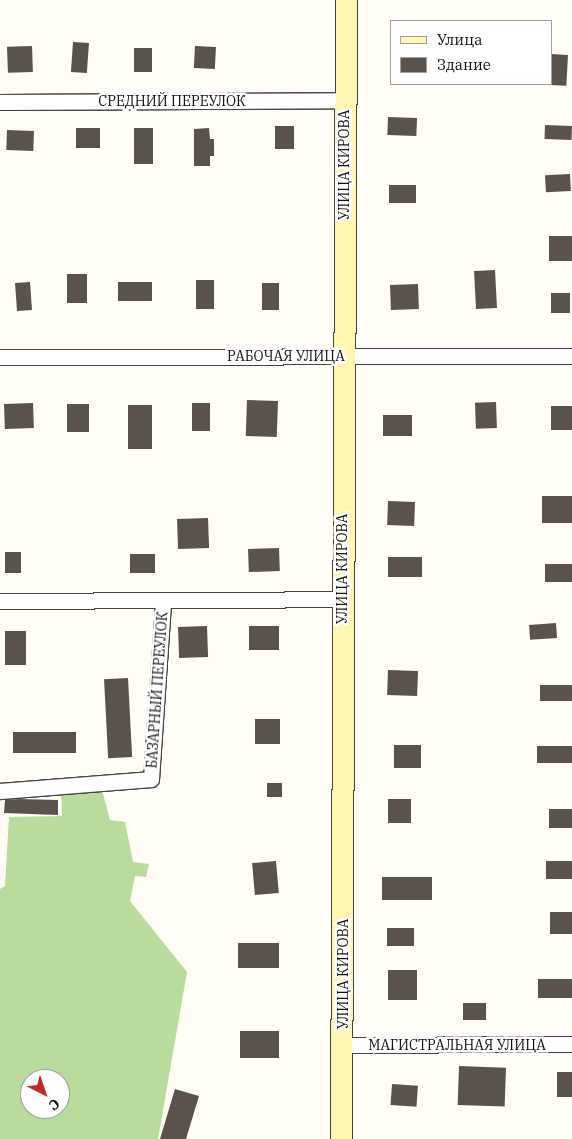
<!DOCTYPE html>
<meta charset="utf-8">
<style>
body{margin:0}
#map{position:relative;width:572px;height:1139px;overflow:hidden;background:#fffdf5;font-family:"IBM Plex Serif",serif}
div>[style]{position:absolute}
.forest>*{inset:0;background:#b9dc9c}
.building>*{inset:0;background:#5a524d;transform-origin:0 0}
.roads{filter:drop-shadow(1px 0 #444) drop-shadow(-1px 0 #444) drop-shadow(0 1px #444) drop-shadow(0 -1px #444)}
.minor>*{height:15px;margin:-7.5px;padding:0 7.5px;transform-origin:7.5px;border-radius:7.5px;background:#fff}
.secondary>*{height:21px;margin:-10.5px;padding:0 10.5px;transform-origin:10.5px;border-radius:10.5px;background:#fff6b0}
span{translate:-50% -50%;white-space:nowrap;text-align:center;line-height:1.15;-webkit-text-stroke:5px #fff;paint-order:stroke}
.street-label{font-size:14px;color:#111}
.legend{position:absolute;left:390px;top:20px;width:162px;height:65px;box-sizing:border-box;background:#fff;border:1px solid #a0a0a0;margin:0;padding:6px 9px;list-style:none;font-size:15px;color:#111}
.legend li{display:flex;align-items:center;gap:10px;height:25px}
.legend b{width:25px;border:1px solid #a0a0a0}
.north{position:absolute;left:20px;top:1069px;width:50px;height:50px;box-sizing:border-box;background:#fff;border:1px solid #a0a0a0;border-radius:50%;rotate:139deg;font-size:14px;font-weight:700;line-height:20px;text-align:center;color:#111}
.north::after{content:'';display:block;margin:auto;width:18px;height:22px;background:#c4262e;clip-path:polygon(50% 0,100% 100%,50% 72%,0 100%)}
</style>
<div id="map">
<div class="forest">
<i style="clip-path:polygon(evenodd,61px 790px,102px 790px,110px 820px,125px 822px,133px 862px,149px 864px,146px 877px,135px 876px,130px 901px,187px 972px,158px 1139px,0 1139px,0 889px,5px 886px,9px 817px,62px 816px,61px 790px,30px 1079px,60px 1079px,60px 1109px,30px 1109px,30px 1079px)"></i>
</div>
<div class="building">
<i style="left:73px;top:42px;width:16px;height:30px;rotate:4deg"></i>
<i style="left:32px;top:46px;width:26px;height:25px;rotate:88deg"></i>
<i style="left:195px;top:46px;width:21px;height:22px;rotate:3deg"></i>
<i style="left:134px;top:48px;width:18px;height:24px"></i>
<i style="left:551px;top:54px;width:17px;height:31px;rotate:3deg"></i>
<i style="left:388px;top:117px;width:29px;height:18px;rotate:2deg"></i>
<i style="left:545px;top:125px;width:27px;height:14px;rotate:2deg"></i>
<i style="left:275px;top:126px;width:19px;height:23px"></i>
<i style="left:100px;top:128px;width:20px;height:24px;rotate:90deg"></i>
<i style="left:134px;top:128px;width:19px;height:36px"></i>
<i style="clip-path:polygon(209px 128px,210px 139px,214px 139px,214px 156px,210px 156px,210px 166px,194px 166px,194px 129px)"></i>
<i style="left:7px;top:130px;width:27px;height:20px;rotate:2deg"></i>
<i style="left:570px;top:174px;width:17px;height:25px;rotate:87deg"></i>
<i style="left:389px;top:185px;width:27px;height:18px"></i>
<i style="left:549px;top:236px;width:23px;height:25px"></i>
<i style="left:495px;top:270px;width:38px;height:21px;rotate:87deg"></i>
<i style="left:87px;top:274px;width:29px;height:20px;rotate:90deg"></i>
<i style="left:196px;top:280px;width:18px;height:29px"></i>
<i style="left:30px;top:282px;width:28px;height:15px;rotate:86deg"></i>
<i style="left:118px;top:282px;width:34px;height:19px"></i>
<i style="left:262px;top:283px;width:17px;height:27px"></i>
<i style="left:418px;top:284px;width:25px;height:28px;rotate:88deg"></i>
<i style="left:551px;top:293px;width:19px;height:20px"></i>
<i style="left:247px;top:400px;width:31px;height:36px;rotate:2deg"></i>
<i style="left:496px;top:402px;width:26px;height:21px;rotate:88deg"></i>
<i style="left:33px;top:403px;width:25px;height:29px;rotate:88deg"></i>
<i style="left:192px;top:403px;width:18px;height:28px"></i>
<i style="left:67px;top:404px;width:22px;height:28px"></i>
<i style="left:128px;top:405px;width:24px;height:44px"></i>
<i style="left:572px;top:406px;width:24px;height:21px;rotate:90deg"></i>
<i style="left:383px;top:415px;width:29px;height:21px"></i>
<i style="left:542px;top:496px;width:30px;height:27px"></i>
<i style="left:388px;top:501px;width:27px;height:24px;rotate:2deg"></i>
<i style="left:208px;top:518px;width:30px;height:31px;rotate:88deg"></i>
<i style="left:279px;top:548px;width:23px;height:31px;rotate:88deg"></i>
<i style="left:5px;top:552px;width:16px;height:21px"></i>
<i style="left:155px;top:554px;width:19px;height:25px;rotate:90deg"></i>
<i style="left:388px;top:557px;width:34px;height:20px"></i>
<i style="left:572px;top:564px;width:18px;height:27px;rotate:90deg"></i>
<i style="left:556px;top:623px;width:15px;height:27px;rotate:86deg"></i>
<i style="left:207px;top:626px;width:31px;height:29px;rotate:88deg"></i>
<i style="left:279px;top:626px;width:24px;height:30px;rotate:90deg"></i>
<i style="left:5px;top:631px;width:21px;height:34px"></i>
<i style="left:388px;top:670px;width:30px;height:25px;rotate:2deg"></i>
<i style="left:128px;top:678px;width:79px;height:24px;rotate:87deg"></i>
<i style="left:572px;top:685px;width:16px;height:32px;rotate:90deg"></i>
<i style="left:255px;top:719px;width:25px;height:25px"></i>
<i style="left:76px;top:732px;width:21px;height:63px;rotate:90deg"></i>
<i style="left:421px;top:745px;width:23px;height:27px;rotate:90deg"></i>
<i style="left:572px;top:746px;width:17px;height:35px;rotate:90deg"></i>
<i style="left:267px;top:783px;width:15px;height:14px"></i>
<i style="clip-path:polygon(19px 799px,58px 800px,58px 815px,4px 813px,5px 800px)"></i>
<i style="left:388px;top:799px;width:23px;height:24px"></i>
<i style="left:549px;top:809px;width:23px;height:19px"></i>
<i style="left:276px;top:861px;width:32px;height:24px;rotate:85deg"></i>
<i style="left:546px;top:861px;width:26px;height:18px"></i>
<i style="left:382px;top:877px;width:50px;height:23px"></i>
<i style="left:550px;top:912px;width:22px;height:22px"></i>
<i style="left:387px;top:928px;width:27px;height:18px"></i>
<i style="left:279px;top:943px;width:25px;height:41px;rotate:90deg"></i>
<i style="left:417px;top:970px;width:30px;height:29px;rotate:90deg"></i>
<i style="left:572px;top:979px;width:19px;height:34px;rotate:90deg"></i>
<i style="left:486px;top:1003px;width:17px;height:23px;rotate:90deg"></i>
<i style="left:240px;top:1031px;width:39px;height:27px"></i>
<i style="left:459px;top:1066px;width:47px;height:39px;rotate:2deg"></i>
<i style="left:557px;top:1072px;width:15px;height:25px"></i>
<i style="left:392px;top:1084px;width:26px;height:21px;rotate:4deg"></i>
<i style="clip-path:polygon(175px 1089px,199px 1096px,186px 1139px,160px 1139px)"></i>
</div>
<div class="roads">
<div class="minor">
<i style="left:0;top:102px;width:344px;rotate:-0.3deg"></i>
<i style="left:0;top:357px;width:572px;rotate:-0.1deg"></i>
<i style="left:0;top:601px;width:342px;rotate:-0.3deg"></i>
<i style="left:0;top:791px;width:151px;rotate:-4.5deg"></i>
<i style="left:151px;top:779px;width:178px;rotate:-86.1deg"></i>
<i style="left:343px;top:1045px;width:229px;rotate:-0.3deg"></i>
</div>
<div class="secondary">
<i style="left:341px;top:1139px;width:1139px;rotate:-89.75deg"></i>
</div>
</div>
<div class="street-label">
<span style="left:172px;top:101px">СРЕДНИЙ ПЕРЕУЛОК</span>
<span style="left:344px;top:165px;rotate:-90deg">УЛИЦА КИРОВА</span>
<span style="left:286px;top:356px">РАБОЧАЯ УЛИЦА</span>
<span style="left:342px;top:569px;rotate:-90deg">УЛИЦА КИРОВА</span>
<span style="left:157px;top:690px;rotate:-86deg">БАЗАРНЫЙ ПЕРЕУЛОК</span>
<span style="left:343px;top:974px;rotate:-90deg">УЛИЦА КИРОВА</span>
<span style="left:457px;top:1045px">МАГИСТРАЛЬНАЯ УЛИЦА</span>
</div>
<ul class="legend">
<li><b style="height:6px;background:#fff6b0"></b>Улица</li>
<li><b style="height:14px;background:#5a524d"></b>Здание</li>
</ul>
<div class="north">С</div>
</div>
